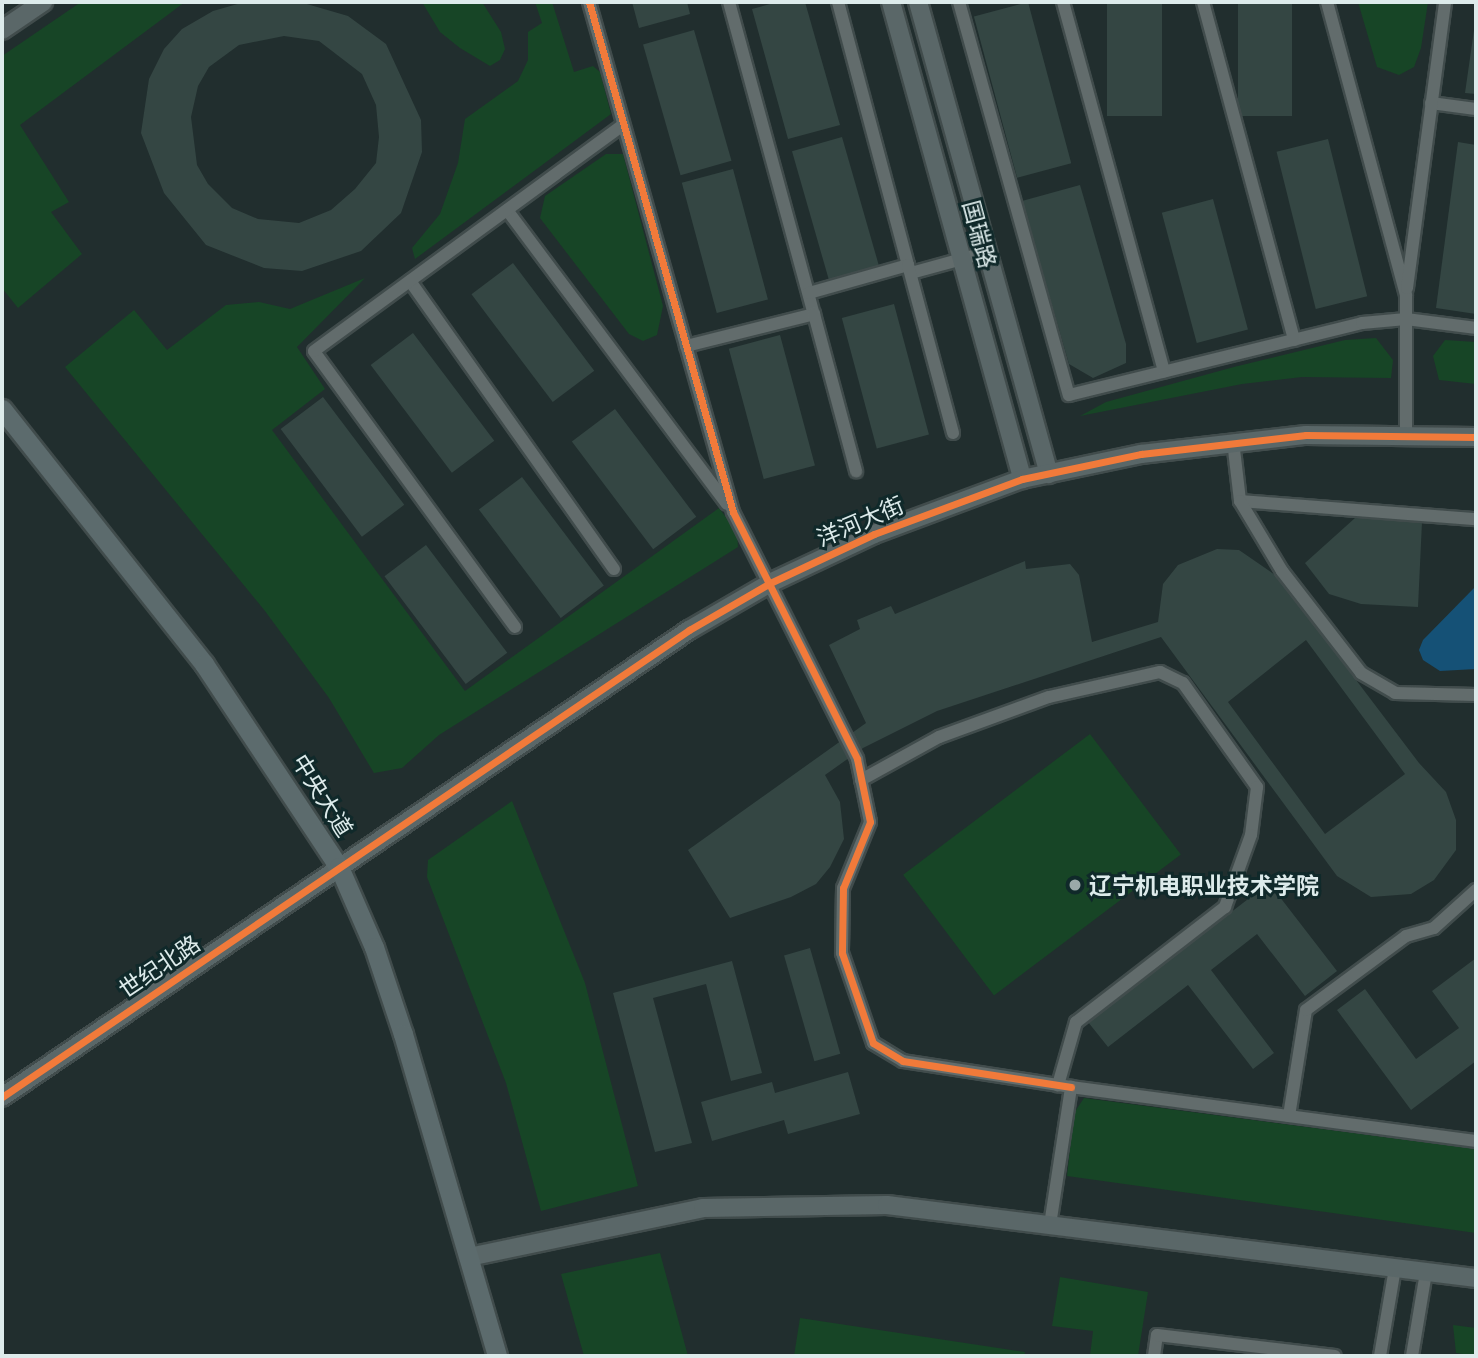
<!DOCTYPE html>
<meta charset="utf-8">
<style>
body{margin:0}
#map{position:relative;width:1478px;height:1358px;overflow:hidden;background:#212e2e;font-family:Lato,"Noto Sans SC",sans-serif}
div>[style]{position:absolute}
.green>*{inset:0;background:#174526;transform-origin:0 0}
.water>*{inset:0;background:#155176}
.building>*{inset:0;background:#344643;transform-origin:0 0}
.roads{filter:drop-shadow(2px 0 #414c4c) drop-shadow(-2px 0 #414c4c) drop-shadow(0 2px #414c4c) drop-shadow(0 -2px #414c4c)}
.street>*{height:12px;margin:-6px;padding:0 6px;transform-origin:6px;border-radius:6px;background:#626c6c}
.secondary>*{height:18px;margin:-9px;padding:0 9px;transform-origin:9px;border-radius:9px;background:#5a6768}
.primary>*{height:19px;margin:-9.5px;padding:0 9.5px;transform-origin:9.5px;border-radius:9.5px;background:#5c6b6d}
.cycleway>*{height:7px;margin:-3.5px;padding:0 3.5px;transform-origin:3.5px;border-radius:3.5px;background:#f17a3a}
.dots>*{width:19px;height:19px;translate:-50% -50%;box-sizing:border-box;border:4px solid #10292a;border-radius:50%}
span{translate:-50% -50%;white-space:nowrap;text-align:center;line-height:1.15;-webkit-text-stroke:6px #10292a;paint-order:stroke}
.street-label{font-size:23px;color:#ddebeb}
.poi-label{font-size:23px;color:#ddebeb;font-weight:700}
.left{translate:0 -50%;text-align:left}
.frame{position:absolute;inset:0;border:4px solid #ddebeb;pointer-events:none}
</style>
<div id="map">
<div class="green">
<i style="clip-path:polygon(81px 2px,185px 2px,20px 125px,69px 202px,51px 212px,82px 254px,18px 308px,2px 288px,2px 56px)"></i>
<i style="clip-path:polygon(422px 2px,482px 2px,501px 32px,505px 49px,500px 60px,490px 66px,460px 48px,440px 32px)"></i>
<i style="clip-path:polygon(535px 2px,552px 2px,574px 72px,593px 66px,600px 72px,611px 114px,415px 259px,412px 248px,440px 214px,458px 163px,465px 119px,518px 81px,528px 60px,528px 32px,542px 23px)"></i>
<i style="clip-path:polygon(1358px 2px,1428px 2px,1421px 48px,1414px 67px,1399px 75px,1377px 67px)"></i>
<i style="clip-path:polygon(606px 154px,623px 154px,663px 306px,657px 335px,643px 341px,629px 334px,540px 218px,545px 196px)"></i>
<i style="clip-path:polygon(365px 278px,297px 347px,325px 389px,272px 430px,465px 691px,719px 508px,737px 532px,738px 547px,439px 735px,402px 768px,374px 773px,329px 698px,265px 611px,65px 367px,134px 310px,167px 350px,226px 305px,259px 302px,290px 309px)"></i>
<i style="clip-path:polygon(1376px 338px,1393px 360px,1391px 378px,1302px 377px,1242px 384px,1080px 416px,1106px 402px,1234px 367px,1345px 340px)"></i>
<i style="clip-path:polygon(1445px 340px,1476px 342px,1476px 384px,1439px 380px,1433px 356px)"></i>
<i style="left:1090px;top:734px;width:151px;height:234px;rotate:53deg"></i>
<i style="clip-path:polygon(512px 801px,585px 983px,638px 1186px,541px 1211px,506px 1083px,427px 877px,428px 860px)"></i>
<i style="clip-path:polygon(1084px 1098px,1476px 1149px,1476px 1233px,1067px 1176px,1074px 1113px)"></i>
<i style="clip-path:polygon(660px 1253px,688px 1356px,584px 1356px,561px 1274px)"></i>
<i style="clip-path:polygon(1060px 1277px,1148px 1292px,1138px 1356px,1090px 1356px,1093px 1331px,1052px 1326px)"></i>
<i style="clip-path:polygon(800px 1318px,1025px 1352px,1024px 1356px,794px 1356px)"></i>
<i style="clip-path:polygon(1453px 1325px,1476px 1328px,1476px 1356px,1456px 1353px)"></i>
</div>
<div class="water">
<i style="clip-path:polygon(1476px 586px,1476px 669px,1440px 671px,1423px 660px,1419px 650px,1423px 640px)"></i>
</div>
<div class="building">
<i style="clip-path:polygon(evenodd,300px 2px,348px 16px,386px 44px,421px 120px,422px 152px,401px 213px,361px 251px,302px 271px,264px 268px,206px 245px,164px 193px,141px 133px,149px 79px,164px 49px,182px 29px,213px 11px,241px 3px,300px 2px,284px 36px,319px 41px,362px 74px,376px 105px,379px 137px,376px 163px,355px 189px,331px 210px,299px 223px,258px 219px,232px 208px,208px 184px,197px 165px,191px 117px,198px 86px,209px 67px,239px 45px,284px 36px)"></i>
<i style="clip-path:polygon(632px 2px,687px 2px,690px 14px,639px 28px)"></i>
<i style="clip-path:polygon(777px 2px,805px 2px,840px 125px,788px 139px,752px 9px)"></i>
<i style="left:1028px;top:2px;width:167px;height:56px;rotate:75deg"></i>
<i style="left:1107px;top:2px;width:55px;height:114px"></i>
<i style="left:1238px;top:2px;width:54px;height:114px"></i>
<i style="clip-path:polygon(1475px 23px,1476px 24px,1476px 94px,1465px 93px)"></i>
<i style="left:694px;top:30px;width:136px;height:53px;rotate:74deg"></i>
<i style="left:842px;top:137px;width:135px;height:52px;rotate:74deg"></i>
<i style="left:1328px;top:139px;width:162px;height:53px;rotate:76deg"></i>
<i style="clip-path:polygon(1458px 142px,1476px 145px,1476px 314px,1436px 308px)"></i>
<i style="left:733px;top:169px;width:135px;height:53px;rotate:75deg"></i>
<i style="clip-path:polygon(1080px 185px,1126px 344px,1126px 363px,1093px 378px,1069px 364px,1022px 201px)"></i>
<i style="left:1213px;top:199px;width:135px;height:53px;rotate:75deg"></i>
<i style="left:513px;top:263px;width:135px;height:52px;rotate:53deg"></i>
<i style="left:894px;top:304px;width:135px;height:54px;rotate:75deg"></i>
<i style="left:413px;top:333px;width:135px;height:53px;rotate:53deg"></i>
<i style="left:780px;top:335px;width:135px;height:53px;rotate:75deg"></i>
<i style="left:323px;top:397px;width:135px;height:53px;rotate:53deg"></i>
<i style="left:615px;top:409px;width:135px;height:54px;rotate:53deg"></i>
<i style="left:522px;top:477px;width:136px;height:54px;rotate:53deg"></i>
<i style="clip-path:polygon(1355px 518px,1422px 522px,1418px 607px,1361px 604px,1329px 594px,1305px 563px)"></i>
<i style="left:426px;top:545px;width:135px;height:52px;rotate:53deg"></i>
<i style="clip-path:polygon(evenodd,1217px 549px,1239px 550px,1278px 577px,1419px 763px,1446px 792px,1456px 820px,1456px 850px,1434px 880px,1411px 894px,1371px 897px,1337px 876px,1161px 637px,937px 711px,863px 748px,825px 775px,840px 802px,844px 839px,830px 867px,816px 884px,791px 897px,730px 918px,688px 850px,866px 723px,829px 645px,860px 629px,857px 620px,891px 606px,895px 614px,1025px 561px,1026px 569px,1070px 564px,1079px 575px,1092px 642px,1158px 622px,1163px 584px,1178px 565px,1217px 549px,1306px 640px,1405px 774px,1325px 834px,1228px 702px,1306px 640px)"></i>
<i style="clip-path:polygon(1269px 883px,1337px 971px,1305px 996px,1257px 934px,1211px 970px,1274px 1053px,1253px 1069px,1188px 985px,1108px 1047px,1088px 1022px)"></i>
<i style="left:810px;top:948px;width:110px;height:27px;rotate:74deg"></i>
<i style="clip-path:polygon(1476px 958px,1476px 1061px,1411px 1110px,1337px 1010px,1365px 989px,1416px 1059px,1459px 1028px,1432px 991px)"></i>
<i style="clip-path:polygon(732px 961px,762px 1073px,731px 1081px,706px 984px,653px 998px,692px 1143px,655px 1152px,613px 993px)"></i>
<i style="clip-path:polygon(848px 1072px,860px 1114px,788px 1134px,784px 1120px,712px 1141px,701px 1102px,772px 1082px,775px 1093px)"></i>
</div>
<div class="roads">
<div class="street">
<i style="left:589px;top:2px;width:530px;rotate:74.23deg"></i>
<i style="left:733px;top:512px;width:276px;rotate:63.3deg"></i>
<i style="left:857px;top:759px;width:64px;rotate:78.3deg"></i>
<i style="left:870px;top:822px;width:71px;rotate:112.2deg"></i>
<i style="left:843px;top:888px;width:65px;rotate:90.9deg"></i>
<i style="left:842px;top:953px;width:95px;rotate:71deg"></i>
<i style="left:873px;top:1043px;width:35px;rotate:31deg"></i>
<i style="left:903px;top:1061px;width:170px;rotate:8.8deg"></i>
<i style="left:729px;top:2px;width:323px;rotate:74.8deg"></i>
<i style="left:838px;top:2px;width:272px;rotate:75.1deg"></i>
<i style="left:959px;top:2px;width:408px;rotate:74.4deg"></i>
<i style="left:1069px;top:395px;width:302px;rotate:-13.8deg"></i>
<i style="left:1362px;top:323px;width:44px;rotate:-5.2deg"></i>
<i style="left:1406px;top:319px;width:71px;rotate:7.3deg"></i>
<i style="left:1063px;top:2px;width:383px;rotate:74.7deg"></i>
<i style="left:1203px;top:2px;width:350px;rotate:74.9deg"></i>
<i style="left:1327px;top:2px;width:303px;rotate:74.9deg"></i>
<i style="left:1406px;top:295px;width:139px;rotate:90deg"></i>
<i style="left:1431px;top:103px;width:45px;rotate:7.6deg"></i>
<i style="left:507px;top:210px;width:367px;rotate:53.2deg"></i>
<i style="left:911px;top:273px;width:80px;rotate:-15.3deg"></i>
<i style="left:410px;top:281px;width:353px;rotate:54.7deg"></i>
<i style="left:1407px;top:288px;width:289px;rotate:-82.4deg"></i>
<i style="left:809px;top:293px;width:103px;rotate:-15.8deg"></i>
<i style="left:908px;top:265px;width:174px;rotate:75deg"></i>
<i style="left:686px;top:346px;width:132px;rotate:-14deg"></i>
<i style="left:814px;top:314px;width:163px;rotate:75deg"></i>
<i style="left:1233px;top:441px;width:60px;rotate:83.3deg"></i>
<i style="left:1240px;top:501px;width:237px;rotate:4.4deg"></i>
<i style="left:1240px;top:501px;width:82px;rotate:59deg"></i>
<i style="left:1282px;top:571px;width:129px;rotate:52.2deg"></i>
<i style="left:1361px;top:673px;width:39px;rotate:30deg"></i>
<i style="left:1395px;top:693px;width:81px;rotate:1.4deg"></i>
<i style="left:515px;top:627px;width:341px;rotate:-126.1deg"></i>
<i style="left:314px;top:351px;width:383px;rotate:-36.2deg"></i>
<i style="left:861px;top:780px;width:89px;rotate:-28.9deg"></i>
<i style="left:939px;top:737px;width:117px;rotate:-20deg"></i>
<i style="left:1049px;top:697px;width:114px;rotate:-12.7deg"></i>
<i style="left:1160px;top:672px;width:25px;rotate:26deg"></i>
<i style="left:1183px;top:683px;width:128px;rotate:54.6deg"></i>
<i style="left:1257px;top:787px;width:48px;rotate:97.1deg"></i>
<i style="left:1251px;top:835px;width:77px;rotate:109.9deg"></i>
<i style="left:1225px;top:907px;width:188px;rotate:142.3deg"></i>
<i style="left:1076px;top:1022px;width:66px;rotate:105.9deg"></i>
<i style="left:1289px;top:1116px;width:107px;rotate:-80.9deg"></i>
<i style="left:1306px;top:1010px;width:124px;rotate:-36.5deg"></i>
<i style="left:1406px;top:936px;width:29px;rotate:-16deg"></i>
<i style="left:1434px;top:928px;width:57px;rotate:-42.1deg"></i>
<i style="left:1050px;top:1225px;width:140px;rotate:-81.3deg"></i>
<i style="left:1071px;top:1087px;width:409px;rotate:7.6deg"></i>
<i style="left:1154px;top:1356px;width:21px;rotate:-82deg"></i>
<i style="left:1157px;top:1335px;width:179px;rotate:6.7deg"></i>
<i style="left:1380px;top:1356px;width:89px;rotate:-80.3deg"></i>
<i style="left:1412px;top:1356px;width:85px;rotate:-80.5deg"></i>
</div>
<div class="secondary">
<i style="left:891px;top:2px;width:495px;rotate:74.6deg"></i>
<i style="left:918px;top:2px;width:490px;rotate:74.5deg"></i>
<i style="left:2px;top:30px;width:50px;rotate:-34.3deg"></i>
<i style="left:2px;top:1097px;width:831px;rotate:-34.21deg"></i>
<i style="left:689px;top:630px;width:94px;rotate:-30.1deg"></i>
<i style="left:770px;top:583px;width:115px;rotate:-25.2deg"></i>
<i style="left:874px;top:534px;width:158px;rotate:-20.4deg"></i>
<i style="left:1022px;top:479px;width:122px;rotate:-11.9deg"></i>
<i style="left:1141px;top:454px;width:166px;rotate:-6.6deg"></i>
<i style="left:1306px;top:435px;width:170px;rotate:0.7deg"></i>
<i style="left:469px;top:1257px;width:239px;rotate:-11.8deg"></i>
<i style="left:703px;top:1208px;width:184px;rotate:-0.9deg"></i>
<i style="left:887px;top:1205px;width:594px;rotate:7.07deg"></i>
</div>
<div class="primary">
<i style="left:2px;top:409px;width:325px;rotate:51.6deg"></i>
<i style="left:204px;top:664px;width:244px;rotate:56.4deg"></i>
<i style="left:339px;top:867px;width:87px;rotate:66.4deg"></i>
<i style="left:374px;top:947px;width:92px;rotate:71.6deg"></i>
<i style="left:403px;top:1034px;width:335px;rotate:73.7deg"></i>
</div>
</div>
<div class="cycleway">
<i style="left:589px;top:2px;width:530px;rotate:74.23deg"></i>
<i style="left:733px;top:512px;width:276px;rotate:63.3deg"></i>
<i style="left:857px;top:759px;width:64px;rotate:78.3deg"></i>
<i style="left:870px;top:822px;width:71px;rotate:112.2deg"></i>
<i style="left:843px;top:888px;width:65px;rotate:90.9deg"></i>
<i style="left:842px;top:953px;width:95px;rotate:71deg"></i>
<i style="left:873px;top:1043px;width:35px;rotate:31deg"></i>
<i style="left:903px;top:1061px;width:170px;rotate:8.8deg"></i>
<i style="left:2px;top:1097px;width:831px;rotate:-34.21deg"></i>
<i style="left:689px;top:630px;width:94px;rotate:-30.1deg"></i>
<i style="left:770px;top:583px;width:115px;rotate:-25.2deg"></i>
<i style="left:874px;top:534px;width:158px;rotate:-20.4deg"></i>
<i style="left:1022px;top:479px;width:122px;rotate:-11.9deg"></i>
<i style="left:1141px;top:454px;width:166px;rotate:-6.6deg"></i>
<i style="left:1306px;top:435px;width:170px;rotate:0.7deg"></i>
</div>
<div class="dots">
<i style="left:1075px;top:885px;background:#9ba9a9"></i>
</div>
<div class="street-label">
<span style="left:980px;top:234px;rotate:75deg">国瑞路</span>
<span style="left:860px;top:521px;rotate:-23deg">洋河大街</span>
<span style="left:323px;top:795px;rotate:58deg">中央大道</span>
<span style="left:159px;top:966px;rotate:-34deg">世纪北路</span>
</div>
<div class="poi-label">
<span class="left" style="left:1089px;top:885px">辽宁机电职业技术学院</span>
</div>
<div class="frame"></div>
</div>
